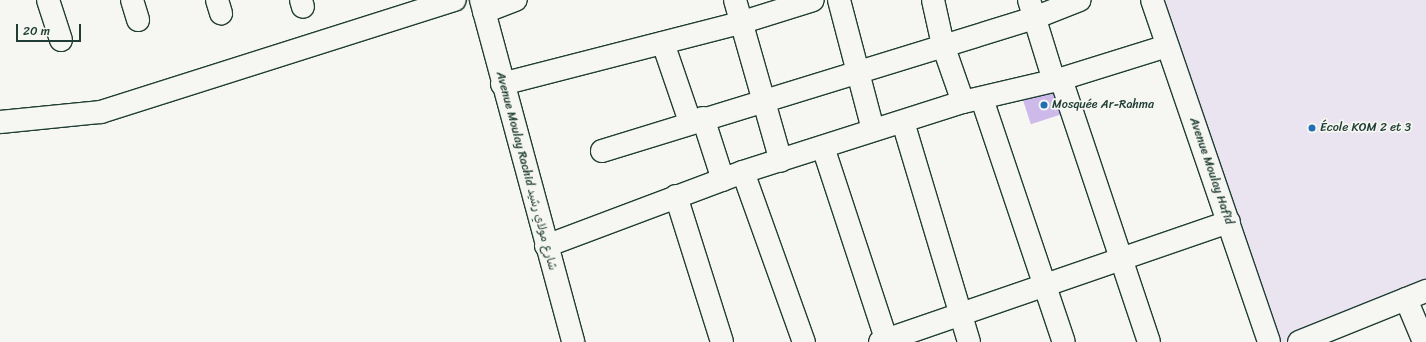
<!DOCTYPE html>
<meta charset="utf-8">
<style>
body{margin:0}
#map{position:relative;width:1426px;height:342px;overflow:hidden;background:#f6f6f2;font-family:Sriracha,"Playpen Sans Arabic",sans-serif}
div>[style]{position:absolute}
.built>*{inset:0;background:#eae4f0}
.building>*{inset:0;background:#cebaea;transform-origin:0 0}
.roads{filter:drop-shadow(1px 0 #1f3d34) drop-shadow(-1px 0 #1f3d34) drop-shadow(0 1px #1f3d34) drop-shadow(0 -1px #1f3d34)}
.minor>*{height:22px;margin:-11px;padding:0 11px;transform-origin:11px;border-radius:11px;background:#f6f6f2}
.tertiary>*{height:22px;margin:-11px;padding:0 11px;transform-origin:11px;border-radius:11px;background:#f6f6f2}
.dots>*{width:11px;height:11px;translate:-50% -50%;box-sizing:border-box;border:2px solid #f6f6f2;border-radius:50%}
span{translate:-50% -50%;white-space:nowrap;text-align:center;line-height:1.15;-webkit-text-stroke:3.5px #f6f6f2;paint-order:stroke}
.poi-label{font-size:12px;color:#1f3d34}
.left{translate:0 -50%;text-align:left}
.street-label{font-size:12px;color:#1f3d34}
.scale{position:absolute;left:16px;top:24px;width:65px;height:18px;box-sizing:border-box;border:2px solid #1f3d34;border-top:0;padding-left:5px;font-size:12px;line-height:14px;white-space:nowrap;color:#1f3d34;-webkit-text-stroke:3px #f6f6f2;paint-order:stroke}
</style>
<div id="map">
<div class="built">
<i style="clip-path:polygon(1152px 0,1426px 0,1426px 285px,1285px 342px,1271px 342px)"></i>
</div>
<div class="building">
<i style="left:1058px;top:88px;width:26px;height:37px;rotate:72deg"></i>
</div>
<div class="roads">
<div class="minor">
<i style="left:48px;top:0;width:42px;rotate:72deg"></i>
<i style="left:132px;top:0;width:21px;rotate:73deg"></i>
<i style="left:217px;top:0;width:14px;rotate:73deg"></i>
<i style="left:301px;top:0;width:7px;rotate:74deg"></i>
<i style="left:735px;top:0;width:167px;rotate:74.1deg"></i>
<i style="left:839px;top:0;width:134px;rotate:75.3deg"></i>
<i style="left:933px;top:0;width:46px;rotate:77.5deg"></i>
<i style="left:943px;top:45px;width:60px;rotate:70.7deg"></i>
<i style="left:1029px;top:0;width:85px;rotate:72.8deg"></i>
<i style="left:1152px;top:0;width:361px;rotate:71.1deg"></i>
<i style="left:484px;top:12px;width:34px;rotate:-21deg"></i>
<i style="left:663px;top:43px;width:83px;rotate:71.1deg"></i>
<i style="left:1061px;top:79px;width:277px;rotate:71.5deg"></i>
<i style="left:502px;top:84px;width:249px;rotate:-14.4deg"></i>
<i style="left:743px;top:22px;width:73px;rotate:-17.4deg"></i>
<i style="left:982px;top:99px;width:256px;rotate:71.4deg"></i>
<i style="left:703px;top:118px;width:65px;rotate:72.1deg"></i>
<i style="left:0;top:122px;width:101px;rotate:-5.7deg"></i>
<i style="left:101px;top:112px;width:371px;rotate:-17.6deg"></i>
<i style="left:903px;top:122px;width:230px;rotate:73.3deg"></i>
<i style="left:823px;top:147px;width:205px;rotate:71.8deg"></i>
<i style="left:602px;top:151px;width:452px;rotate:-17.1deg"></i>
<i style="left:1034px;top:18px;width:49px;rotate:-21.4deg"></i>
<i style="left:743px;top:172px;width:181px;rotate:70.3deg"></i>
<i style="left:676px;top:196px;width:153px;rotate:72.5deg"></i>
<i style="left:546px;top:246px;width:210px;rotate:-20.6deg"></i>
<i style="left:743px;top:172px;width:231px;rotate:-17.7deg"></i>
<i style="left:963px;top:102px;width:101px;rotate:-13.2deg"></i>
<i style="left:1061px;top:79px;width:111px;rotate:-17.3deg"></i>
<i style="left:1406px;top:299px;width:47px;rotate:67.3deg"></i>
<i style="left:880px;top:342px;width:369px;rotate:-19deg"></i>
<i style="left:1299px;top:342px;width:137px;rotate:-21.9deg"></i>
</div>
<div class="tertiary">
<i style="left:481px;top:0;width:354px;rotate:74.9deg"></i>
</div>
</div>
<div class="dots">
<i style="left:1044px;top:105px;background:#1f6fb2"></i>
<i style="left:1312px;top:128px;background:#1f6fb2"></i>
</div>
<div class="poi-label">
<span class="left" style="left:1052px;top:105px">Mosquée Ar-Rahma</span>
<span class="left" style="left:1320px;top:128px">École KOM 2 et 3</span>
</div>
<div class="street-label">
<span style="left:526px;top:171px;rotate:75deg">Avenue Moulay Rachid شارع مولاي رشيد</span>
<span style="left:1211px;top:171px;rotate:71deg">Avenue Moulay Hafid</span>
</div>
<div class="scale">20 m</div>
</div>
